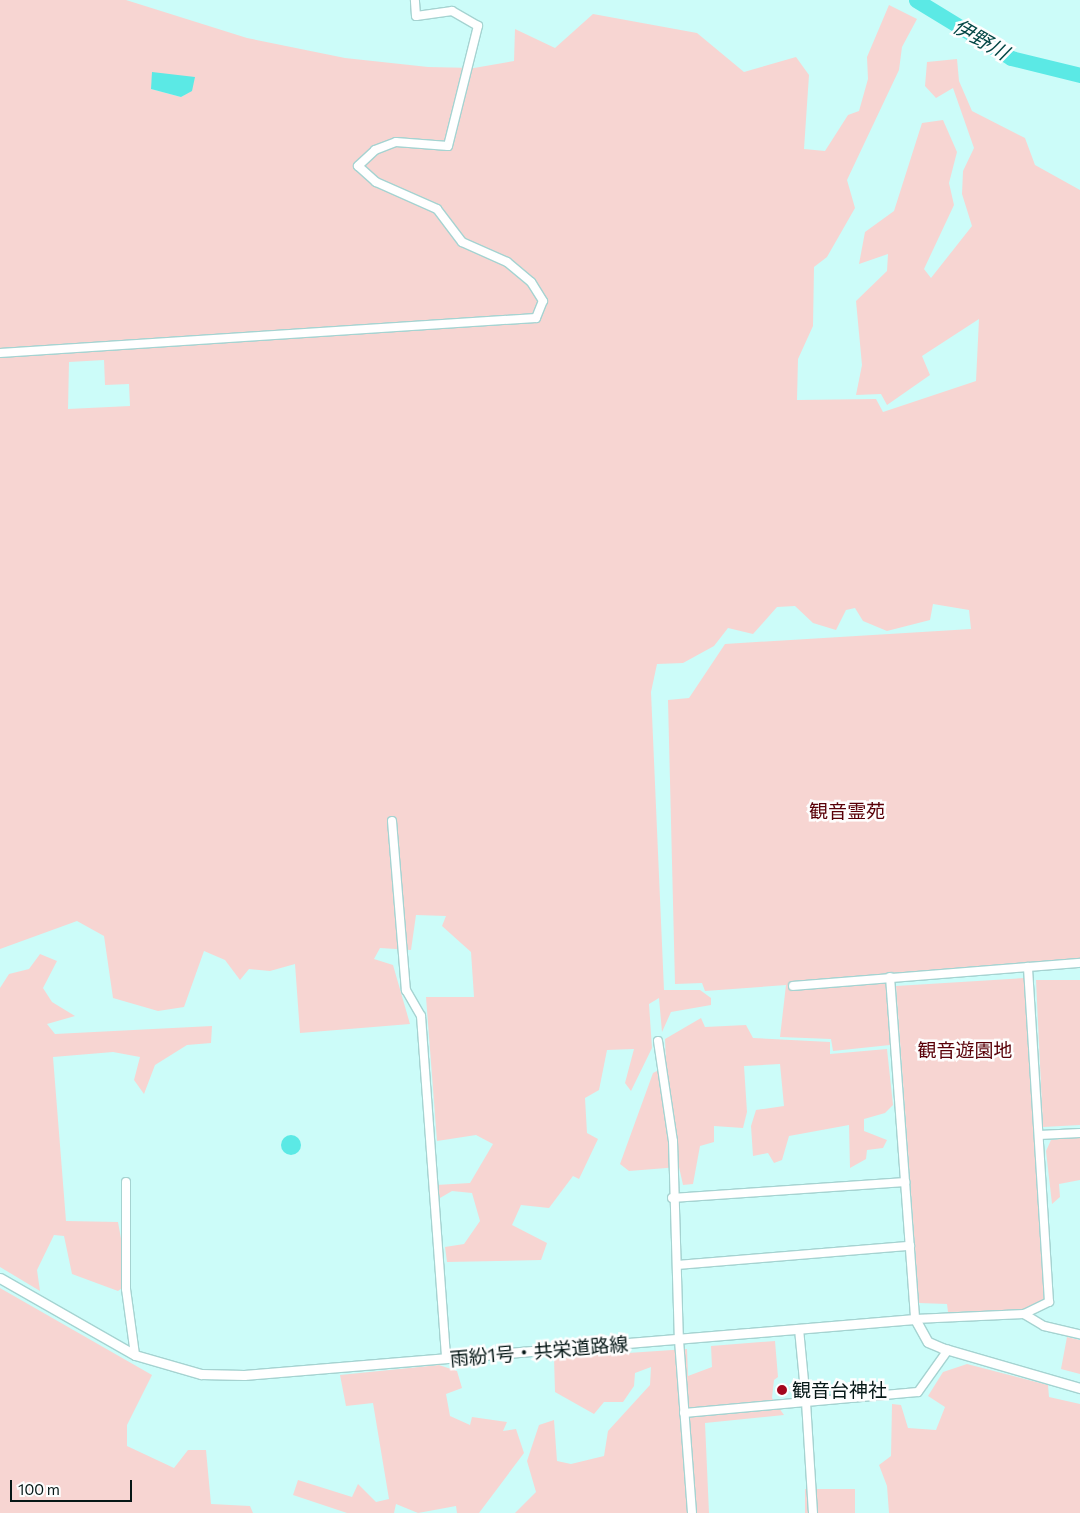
<!DOCTYPE html>
<meta charset="utf-8">
<style>
body{margin:0}
#map{position:relative;width:1080px;height:1513px;overflow:hidden;background:#ccfcf9;font-family:Commissioner,"Noto Sans JP",sans-serif}
div>[style]{position:absolute}
.green>*{inset:0;background:#f7d5d2;transform-origin:0 0}
.water>*{inset:0;background:#5be9e5}
.round{border-radius:50%}
.river>*{height:15px;margin:-7.5px;padding:0 7.5px;transform-origin:7.5px;border-radius:7.5px;background:#5be9e5}
.roads{filter:drop-shadow(1px 0 #a5d3d1) drop-shadow(-1px 0 #a5d3d1) drop-shadow(0 1px #a5d3d1) drop-shadow(0 -1px #a5d3d1)}
.minor>*{height:8px;margin:-4px;padding:0 4px;transform-origin:4px;border-radius:4px;background:#fff}
.tertiary>*{height:9px;margin:-4.5px;padding:0 4.5px;transform-origin:4.5px;border-radius:4.5px;background:#fff}
.dots>*{width:14px;height:14px;translate:-50% -50%;box-sizing:border-box;border:2px solid #fefefe;border-radius:50%}
span{translate:-50% -50%;white-space:nowrap;text-align:center;line-height:1.15;-webkit-text-stroke:5px #fefefe;paint-order:stroke}
.park-label{font-size:19px;color:#590008}
.street-label{font-size:19px;color:#051716}
.poi-label{font-size:19px;color:#051716}
.left{translate:0 -50%;text-align:left}
.water-label{font-size:20px;color:#044746;font-style:italic}
.scale{position:absolute;left:10px;top:1480px;width:122px;height:22px;box-sizing:border-box;border:2px solid #051716;border-top:0;padding-left:6px;font-size:15px;line-height:18px;white-space:nowrap;color:#051716;-webkit-text-stroke:4px #fefefe;paint-order:stroke}
</style>
<div id="map">
<div class="green">
<i style="clip-path:polygon(evenodd,0 0,126px 0,247px 38px,345px 58px,428px 67px,474px 68px,514px 61px,515px 29px,555px 48px,593px 14px,697px 33px,744px 72px,796px 57px,809px 75px,804px 149px,825px 151px,848px 115px,859px 111px,868px 79px,867px 57px,889px 5px,917px 19px,902px 47px,899px 70px,847px 180px,855px 208px,827px 257px,814px 267px,813px 326px,798px 359px,797px 400px,876px 399px,883px 412px,976px 381px,979px 319px,922px 356px,930px 375px,887px 405px,881px 394px,856px 395px,862px 365px,856px 301px,887px 271px,888px 254px,859px 264px,865px 232px,894px 211px,922px 123px,943px 120px,957px 152px,949px 183px,954px 205px,924px 269px,931px 278px,972px 226px,962px 194px,963px 171px,974px 148px,953px 88px,936px 98px,925px 86px,927px 62px,957px 59px,959px 81px,972px 111px,1025px 138px,1035px 165px,1080px 190px,1080px 968px,886px 982px,890px 1045px,833px 1051px,831px 1039px,780px 1037px,786px 985px,705px 991px,702px 983px,675px 984px,668px 700px,689px 698px,725px 644px,971px 629px,969px 610px,933px 604px,930px 620px,887px 631px,863px 621px,855px 608px,846px 610px,836px 630px,813px 623px,795px 606px,777px 607px,753px 634px,728px 628px,714px 646px,683px 663px,657px 664px,651px 692px,664px 990px,700px 990px,711px 998px,711px 1005px,671px 1012px,662px 1032px,659px 998px,649px 1004px,652px 1048px,631px 1091px,625px 1083px,634px 1049px,607px 1050px,599px 1090px,585px 1098px,587px 1133px,598px 1139px,579px 1179px,573px 1176px,549px 1208px,521px 1205px,512px 1225px,547px 1243px,541px 1260px,447px 1262px,445px 1247px,464px 1244px,480px 1221px,472px 1193px,452px 1191px,440px 1198px,436px 1185px,470px 1183px,493px 1144px,476px 1135px,437px 1141px,426px 997px,474px 997px,471px 952px,442px 926px,446px 916px,416px 915px,411px 950px,380px 948px,374px 959px,393px 965px,410px 1024px,300px 1033px,295px 964px,270px 971px,249px 969px,240px 980px,225px 960px,204px 951px,184px 1007px,158px 1011px,113px 998px,104px 936px,77px 921px,0 949px,0 0,151px 89px,192px 90px,181px 97px,151px 89px,0 0,104px 360px,105px 385px,129px 384px,130px 406px,68px 409px,69px 362px,104px 360px)"></i>
<i style="clip-path:polygon(40px 954px,57px 961px,43px 988px,52px 1002px,75px 1016px,47px 1024px,55px 1034px,212px 1026px,211px 1043px,187px 1045px,155px 1065px,144px 1094px,134px 1080px,140px 1057px,113px 1052px,53px 1057px,66px 1221px,118px 1222px,129px 1283px,118px 1291px,72px 1274px,64px 1236px,54px 1235px,37px 1270px,40px 1291px,0 1267px,0 988px,9px 974px,29px 969px)"></i>
<i style="clip-path:polygon(1024px 978px,1046px 1300px,1023px 1311px,948px 1312px,947px 1304px,919px 1303px,896px 986px)"></i>
<i style="clip-path:polygon(1036px 980px,1080px 980px,1080px 1125px,1043px 1127px)"></i>
<i style="clip-path:polygon(701px 1018px,705px 1027px,746px 1025px,753px 1038px,830px 1042px,830px 1054px,887px 1049px,893px 1105px,885px 1113px,864px 1119px,864px 1131px,887px 1140px,883px 1148px,867px 1150px,866px 1159px,850px 1168px,849px 1125px,789px 1136px,782px 1160px,774px 1163px,768px 1153px,753px 1156px,751px 1126px,756px 1110px,784px 1106px,780px 1064px,744px 1066px,747px 1112px,743px 1128px,714px 1126px,714px 1142px,700px 1146px,693px 1184px,683px 1185px,679px 1167px,629px 1171px,620px 1164px,653px 1073px,659px 1070px,668px 1111px,665px 1039px)"></i>
<i style="clip-path:polygon(1080px 1137px,1080px 1180px,1059px 1184px,1060px 1197px,1052px 1204px,1046px 1151px,1051px 1140px)"></i>
<i style="clip-path:polygon(0 1288px,152px 1375px,127px 1425px,127px 1446px,174px 1468px,188px 1450px,206px 1450px,211px 1504px,250px 1506px,253px 1513px,0 1513px)"></i>
<i style="clip-path:polygon(1067px 1337px,1080px 1340px,1080px 1374px,1061px 1369px)"></i>
<i style="clip-path:polygon(775px 1341px,778px 1377px,774px 1380px,772px 1398px,784px 1415px,705px 1423px,709px 1513px,515px 1513px,536px 1492px,527px 1461px,539px 1425px,554px 1420px,557px 1461px,571px 1464px,604px 1456px,608px 1431px,650px 1385px,651px 1367px,635px 1373px,634px 1386px,623px 1402px,604px 1402px,594px 1414px,555px 1392px,554px 1358px,687px 1349px,688px 1376px,712px 1367px,711px 1346px)"></i>
<i style="clip-path:polygon(967px 1364px,1048px 1385px,1049px 1397px,1080px 1404px,1080px 1513px,889px 1513px,887px 1486px,879px 1465px,891px 1456px,892px 1404px,901px 1405px,908px 1428px,936px 1430px,945px 1407px,928px 1396px,943px 1372px)"></i>
<i style="clip-path:polygon(439px 1365px,457px 1371px,462px 1388px,446px 1394px,450px 1416px,470px 1425px,472px 1417px,507px 1422px,503px 1431px,516px 1429px,524px 1453px,479px 1513px,457px 1513px,456px 1506px,418px 1513px,396px 1504px,394px 1513px,347px 1513px,293px 1495px,298px 1480px,352px 1497px,358px 1484px,376px 1502px,389px 1499px,373px 1403px,346px 1406px,340px 1375px)"></i>
<i style="left:855px;top:1489px;width:24px;height:50px;rotate:90deg"></i>
</div>
<div class="water">
<i style="clip-path:polygon(152px 72px,195px 77px,192px 91px,181px 97px,151px 89px)"></i>
<i class="round" style="left:281px;top:1135px;width:20px;height:20px"></i>
</div>
<div class="river">
<i style="left:916px;top:0;width:111px;rotate:31.4deg"></i>
<i style="left:1011px;top:58px;width:71px;rotate:13.8deg"></i>
</div>
<div class="roads">
<div class="minor">
<i style="left:0;top:353px;width:537px;rotate:-3.74deg"></i>
<i style="left:536px;top:318px;width:18px;rotate:-68deg"></i>
<i style="left:543px;top:301px;width:22px;rotate:-122deg"></i>
<i style="left:531px;top:282px;width:31px;rotate:-140deg"></i>
<i style="left:507px;top:262px;width:49px;rotate:-156deg"></i>
<i style="left:462px;top:242px;width:41px;rotate:-127.1deg"></i>
<i style="left:437px;top:209px;width:67px;rotate:-156.1deg"></i>
<i style="left:376px;top:182px;width:24px;rotate:-138deg"></i>
<i style="left:358px;top:166px;width:23px;rotate:-43deg"></i>
<i style="left:375px;top:150px;width:22px;rotate:-21deg"></i>
<i style="left:396px;top:142px;width:52px;rotate:4.4deg"></i>
<i style="left:448px;top:146px;width:124px;rotate:-76deg"></i>
<i style="left:478px;top:26px;width:30px;rotate:-150deg"></i>
<i style="left:452px;top:11px;width:36px;rotate:172deg"></i>
<i style="left:416px;top:16px;width:16px;rotate:-94deg"></i>
<i style="left:392px;top:821px;width:170px;rotate:85.3deg"></i>
<i style="left:406px;top:990px;width:30px;rotate:60deg"></i>
<i style="left:421px;top:1016px;width:343px;rotate:85.8deg"></i>
<i style="left:890px;top:977px;width:343px;rotate:85.8deg"></i>
<i style="left:915px;top:1319px;width:109px;rotate:-2.6deg"></i>
<i style="left:1024px;top:1314px;width:28px;rotate:-26deg"></i>
<i style="left:1049px;top:1302px;width:336px;rotate:-93.6deg"></i>
<i style="left:793px;top:986px;width:288px;rotate:-4.6deg"></i>
<i style="left:658px;top:1041px;width:101px;rotate:81.5deg"></i>
<i style="left:673px;top:1141px;width:199px;rotate:88.3deg"></i>
<i style="left:679px;top:1340px;width:173px;rotate:85.7deg"></i>
<i style="left:1039px;top:1135px;width:41px;rotate:-2.8deg"></i>
<i style="left:126px;top:1182px;width:107px;rotate:90deg"></i>
<i style="left:126px;top:1289px;width:67px;rotate:82.2deg"></i>
<i style="left:672px;top:1198px;width:234px;rotate:-3.9deg"></i>
<i style="left:677px;top:1265px;width:234px;rotate:-4.7deg"></i>
<i style="left:1024px;top:1314px;width:23px;rotate:31deg"></i>
<i style="left:1044px;top:1326px;width:37px;rotate:13deg"></i>
<i style="left:799px;top:1329px;width:73px;rotate:84.5deg"></i>
<i style="left:806px;top:1402px;width:112px;rotate:-5.1deg"></i>
<i style="left:918px;top:1392px;width:52px;rotate:-54.5deg"></i>
<i style="left:684px;top:1413px;width:122px;rotate:-5.2deg"></i>
<i style="left:806px;top:1402px;width:111px;rotate:86.4deg"></i>
</div>
<div class="tertiary">
<i style="left:0;top:1278px;width:155px;rotate:29.7deg"></i>
<i style="left:135px;top:1355px;width:69px;rotate:16.1deg"></i>
<i style="left:201px;top:1374px;width:43px;rotate:1.3deg"></i>
<i style="left:244px;top:1375px;width:673px;rotate:-4.77deg"></i>
<i style="left:915px;top:1319px;width:26px;rotate:61deg"></i>
<i style="left:928px;top:1342px;width:15px;rotate:23deg"></i>
<i style="left:942px;top:1348px;width:144px;rotate:16.2deg"></i>
</div>
</div>
<div class="dots">
<i style="left:782px;top:1390px;background:#a3071d"></i>
</div>
<div class="park-label">
<span style="left:847px;top:811px">観音霊苑</span>
<span style="left:965px;top:1050px">観音遊園地</span>
</div>
<div class="street-label">
<span style="left:539px;top:1351px;rotate:-5deg">雨紛1号・共栄道路線</span>
</div>
<div class="poi-label">
<span class="left" style="left:792px;top:1390px">観音台神社</span>
</div>
<div class="water-label">
<span style="left:981px;top:39px;rotate:30deg">伊野川</span>
</div>
<div class="scale">100 m</div>
</div>
